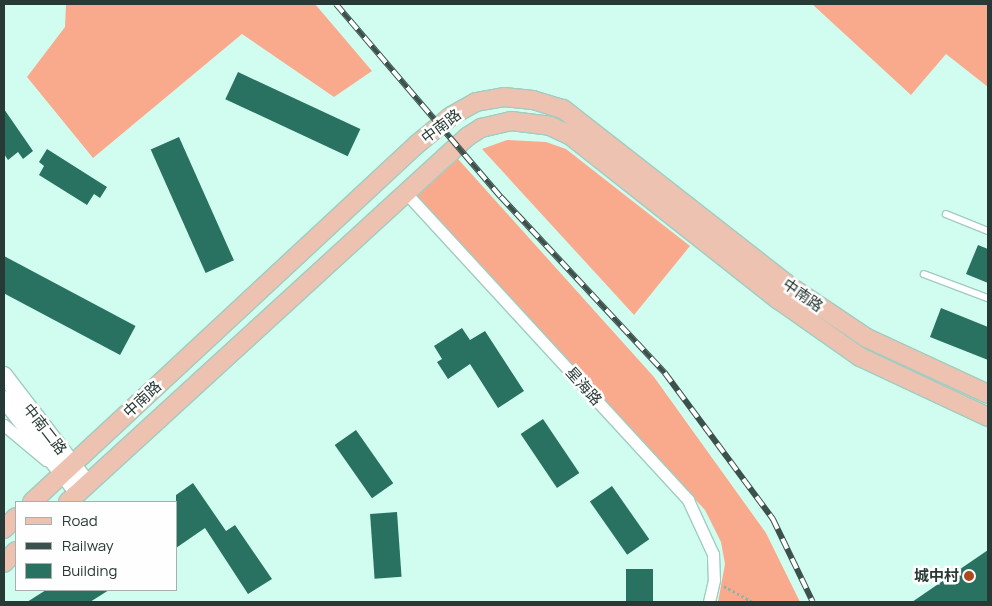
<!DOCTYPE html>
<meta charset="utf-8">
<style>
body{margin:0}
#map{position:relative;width:992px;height:606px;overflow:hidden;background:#d1fdf0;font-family:Manrope,"Noto Sans SC",sans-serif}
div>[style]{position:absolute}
.forest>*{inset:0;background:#f9aa8d}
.building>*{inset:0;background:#297262;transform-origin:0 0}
.path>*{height:2.5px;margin-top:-1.25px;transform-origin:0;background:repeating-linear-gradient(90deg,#90b2a8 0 2.5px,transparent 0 5px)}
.roads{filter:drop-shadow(1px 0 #a1ccbf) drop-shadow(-1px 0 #a1ccbf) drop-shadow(0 1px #a1ccbf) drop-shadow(0 -1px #a1ccbf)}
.lane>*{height:5.5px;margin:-2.75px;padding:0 2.75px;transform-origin:2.75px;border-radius:2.75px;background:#fff}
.street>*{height:11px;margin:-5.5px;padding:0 5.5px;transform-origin:5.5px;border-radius:5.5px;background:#fff}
.secondary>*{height:16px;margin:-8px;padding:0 8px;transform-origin:8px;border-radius:8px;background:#fff}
.primary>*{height:18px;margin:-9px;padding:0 9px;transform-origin:9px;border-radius:9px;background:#eec2b1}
.rail>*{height:5.5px;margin-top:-2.75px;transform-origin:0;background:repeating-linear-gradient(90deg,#fefefe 0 11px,#3c514b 0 22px);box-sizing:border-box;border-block:1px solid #3c514b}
.dots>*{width:14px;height:14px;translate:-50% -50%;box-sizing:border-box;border:2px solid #fefefe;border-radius:50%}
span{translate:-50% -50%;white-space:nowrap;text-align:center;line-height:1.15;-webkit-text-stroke:5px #fefefe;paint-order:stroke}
.street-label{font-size:15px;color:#283a35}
.poi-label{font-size:15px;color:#283a35;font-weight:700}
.right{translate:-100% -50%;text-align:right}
.frame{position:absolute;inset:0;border:5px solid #283a35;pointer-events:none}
.legend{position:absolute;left:15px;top:501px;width:162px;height:90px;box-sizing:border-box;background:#fefefe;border:1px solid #a8b0ae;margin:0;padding:6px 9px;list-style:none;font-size:15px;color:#283a35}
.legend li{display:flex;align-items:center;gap:10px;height:25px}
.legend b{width:25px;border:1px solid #a8b0ae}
</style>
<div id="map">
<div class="forest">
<i style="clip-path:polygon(66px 4px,315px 4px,372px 71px,334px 97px,242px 34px,93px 158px,27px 77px,65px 27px)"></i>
<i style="clip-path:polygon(812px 4px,988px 4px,988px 87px,946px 54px,911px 95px)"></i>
<i style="clip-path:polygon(507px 140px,546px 142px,566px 149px,690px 246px,634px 315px,482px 149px)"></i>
<i style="clip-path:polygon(458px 159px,654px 377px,766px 533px,800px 602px,718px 602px,725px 564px,721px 542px,705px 510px,415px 198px)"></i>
</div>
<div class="building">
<i style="left:238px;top:72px;width:135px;height:30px;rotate:25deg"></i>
<i style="clip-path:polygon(4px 109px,33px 151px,23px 159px,18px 152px,8px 160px,4px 154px)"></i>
<i style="left:179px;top:137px;width:135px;height:31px;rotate:66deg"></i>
<i style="clip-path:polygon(47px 149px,107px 187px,100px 198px,94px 194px,87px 205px,39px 175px,44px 166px,39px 162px)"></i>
<i style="clip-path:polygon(978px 245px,988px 249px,988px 283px,966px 274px)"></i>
<i style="left:4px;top:256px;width:149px;height:33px;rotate:28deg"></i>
<i style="clip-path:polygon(941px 308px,988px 327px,988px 360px,930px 337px)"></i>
<i style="clip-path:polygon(462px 328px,470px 340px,485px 331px,524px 391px,498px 408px,470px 364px,448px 379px,437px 362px,442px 359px,434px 346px)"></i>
<i style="left:543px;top:419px;width:65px;height:27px;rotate:56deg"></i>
<i style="left:356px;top:430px;width:65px;height:26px;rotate:55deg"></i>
<i style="clip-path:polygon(193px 483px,226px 531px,235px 525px,272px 579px,248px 594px,205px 528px,176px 548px,176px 495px)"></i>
<i style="left:612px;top:486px;width:65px;height:27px;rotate:55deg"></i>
<i style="left:397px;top:512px;width:65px;height:27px;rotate:86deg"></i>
<i style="clip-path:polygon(988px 550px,988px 602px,912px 602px)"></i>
<i style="left:626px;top:569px;width:27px;height:33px"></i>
<i style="clip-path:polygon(46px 590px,109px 590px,90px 602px,27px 602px)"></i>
</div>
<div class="path">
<i style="left:724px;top:586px;width:33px;rotate:29deg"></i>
</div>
<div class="roads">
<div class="lane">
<i style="left:946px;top:214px;width:45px;rotate:22deg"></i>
<i style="left:924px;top:274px;width:68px;rotate:20.6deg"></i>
</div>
<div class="street">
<i style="left:406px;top:193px;width:417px;rotate:47.4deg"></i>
<i style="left:688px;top:500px;width:60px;rotate:65.2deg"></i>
<i style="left:713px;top:554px;width:26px;rotate:88deg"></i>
<i style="left:714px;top:580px;width:23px;rotate:103deg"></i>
<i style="left:4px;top:425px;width:55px;rotate:39.8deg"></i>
</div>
<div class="secondary">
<i style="left:4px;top:375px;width:136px;rotate:52.5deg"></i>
<i style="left:4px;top:399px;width:120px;rotate:51.8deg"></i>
</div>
<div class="primary">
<i style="left:32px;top:502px;width:524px;rotate:-42.91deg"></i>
<i style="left:416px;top:145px;width:45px;rotate:-39.6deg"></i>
<i style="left:451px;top:116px;width:29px;rotate:-29deg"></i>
<i style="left:476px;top:102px;width:28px;rotate:-10deg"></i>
<i style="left:504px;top:97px;width:29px;rotate:6deg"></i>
<i style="left:533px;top:100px;width:31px;rotate:17deg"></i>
<i style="left:563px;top:109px;width:286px;rotate:38deg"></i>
<i style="left:788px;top:285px;width:95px;rotate:33.9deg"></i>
<i style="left:867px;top:338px;width:133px;rotate:24.8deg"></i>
<i style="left:68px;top:502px;width:541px;rotate:-42.45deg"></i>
<i style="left:467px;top:137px;width:17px;rotate:-33deg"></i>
<i style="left:481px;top:128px;width:31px;rotate:-13deg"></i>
<i style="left:511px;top:121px;width:39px;rotate:7deg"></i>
<i style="left:550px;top:126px;width:23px;rotate:25deg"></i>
<i style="left:571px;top:136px;width:265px;rotate:38.3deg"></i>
<i style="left:779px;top:300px;width:99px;rotate:35.1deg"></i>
<i style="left:860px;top:357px;width:141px;rotate:25.1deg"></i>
<i style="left:4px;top:529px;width:17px;rotate:-45deg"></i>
<i style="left:4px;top:563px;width:17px;rotate:-45deg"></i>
</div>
</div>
<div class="rail">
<i style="left:336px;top:4px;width:254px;rotate:49.5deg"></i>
<i style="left:501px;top:197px;width:241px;rotate:47deg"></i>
<i style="left:665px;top:373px;width:182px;rotate:53.5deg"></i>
<i style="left:773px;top:519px;width:92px;rotate:64.3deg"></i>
</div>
<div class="dots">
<i style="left:969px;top:576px;background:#ae491d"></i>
</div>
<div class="street-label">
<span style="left:441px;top:126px;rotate:-37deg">中南路</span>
<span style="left:803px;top:295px;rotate:35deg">中南路</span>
<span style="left:584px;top:386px;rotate:48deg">星海路</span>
<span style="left:142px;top:399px;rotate:-43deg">中南路</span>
<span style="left:45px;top:429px;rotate:52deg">中南二路</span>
</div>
<div class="poi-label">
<span class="right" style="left:959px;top:576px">城中村</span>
</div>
<div class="frame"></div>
<ul class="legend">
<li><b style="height:6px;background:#eec2b1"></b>Road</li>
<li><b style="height:6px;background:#3c514b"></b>Railway</li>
<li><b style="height:14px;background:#297262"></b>Building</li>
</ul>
</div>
